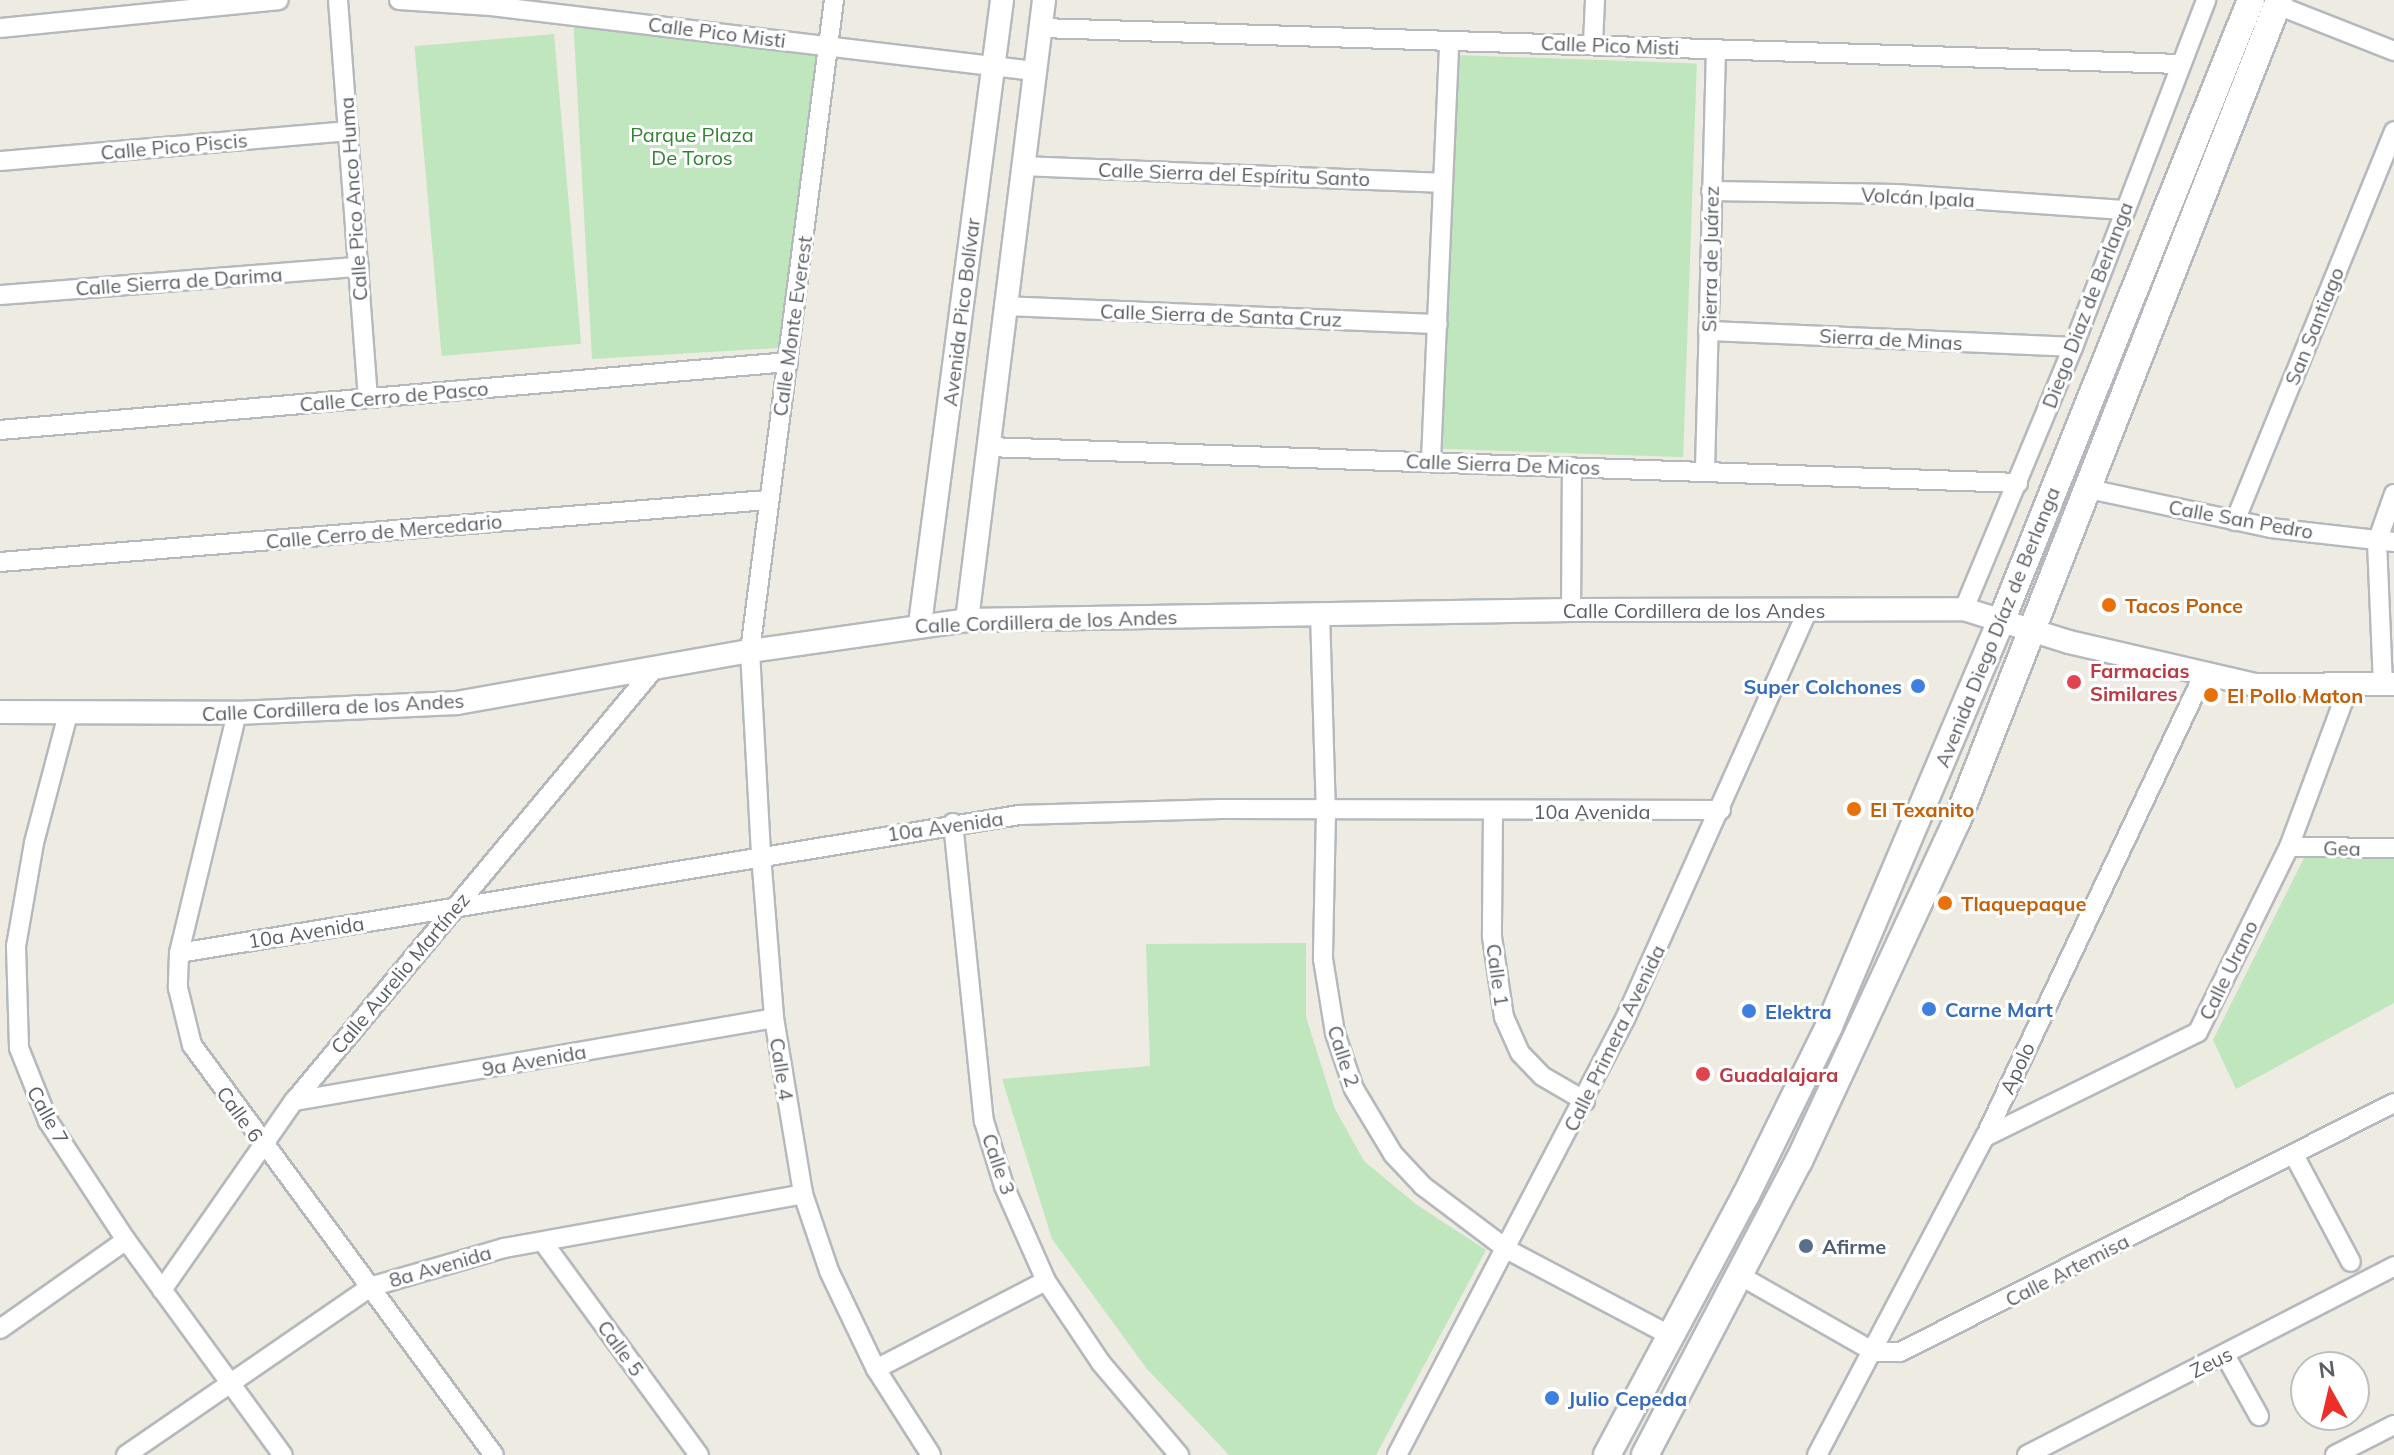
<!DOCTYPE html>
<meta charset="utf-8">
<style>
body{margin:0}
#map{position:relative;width:2394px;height:1455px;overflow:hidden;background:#eeebe2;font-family:Mulish,sans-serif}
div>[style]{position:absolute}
.green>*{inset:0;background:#c0e6be;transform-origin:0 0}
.roads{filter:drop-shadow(2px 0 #b5b9bd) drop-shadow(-2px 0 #b5b9bd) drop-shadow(0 2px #b5b9bd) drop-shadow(0 -2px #b5b9bd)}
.minor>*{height:18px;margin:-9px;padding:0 9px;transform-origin:9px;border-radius:9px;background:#fff}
.tertiary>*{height:22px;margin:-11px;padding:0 11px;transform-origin:11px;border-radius:11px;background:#fff}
.secondary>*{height:26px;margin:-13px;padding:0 13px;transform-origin:13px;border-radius:13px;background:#fff}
.dots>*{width:22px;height:22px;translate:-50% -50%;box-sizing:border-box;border:4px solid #fff;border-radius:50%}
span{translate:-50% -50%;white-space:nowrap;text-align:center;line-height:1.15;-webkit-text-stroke:6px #fff;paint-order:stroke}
.street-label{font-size:20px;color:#5b5f64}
.park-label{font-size:20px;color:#328332}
.food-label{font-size:20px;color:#c56008;font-weight:700}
.left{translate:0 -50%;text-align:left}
.health-label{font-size:20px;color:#be3a42;font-weight:700}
.shop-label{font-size:20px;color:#366cbe;font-weight:700}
.right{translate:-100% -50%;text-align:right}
.service-label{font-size:20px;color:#4e5e75;font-weight:700}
.north{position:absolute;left:2290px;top:1351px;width:80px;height:80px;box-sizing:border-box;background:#fff;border:2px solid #bdbfc1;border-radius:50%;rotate:352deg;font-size:22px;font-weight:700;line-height:32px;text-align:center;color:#5b5f64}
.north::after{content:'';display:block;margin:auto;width:28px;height:36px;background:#ed2f29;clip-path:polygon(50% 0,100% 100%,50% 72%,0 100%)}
</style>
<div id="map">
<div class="green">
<i style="clip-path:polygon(573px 16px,818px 49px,778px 348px,592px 359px)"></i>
<i style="left:554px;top:34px;width:311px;height:140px;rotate:85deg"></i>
<i style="left:1456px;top:55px;width:241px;height:394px;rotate:2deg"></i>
<i style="clip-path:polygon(2306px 854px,2394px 855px,2394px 1003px,2236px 1089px,2213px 1040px)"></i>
<i style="clip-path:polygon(1306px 943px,1306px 1017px,1335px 1109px,1364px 1161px,1417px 1205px,1486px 1250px,1376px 1455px,1229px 1455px,1147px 1369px,1052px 1239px,1002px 1079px,1150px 1066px,1146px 944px)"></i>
</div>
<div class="roads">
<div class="minor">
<i style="left:338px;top:0;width:399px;rotate:85.7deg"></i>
<i style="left:399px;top:0;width:92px;rotate:3.7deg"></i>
<i style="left:491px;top:6px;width:547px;rotate:6.83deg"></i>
<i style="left:834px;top:0;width:656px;rotate:97.35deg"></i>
<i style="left:750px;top:651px;width:204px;rotate:86.9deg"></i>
<i style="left:761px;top:855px;width:164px;rotate:85.4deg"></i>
<i style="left:774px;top:1018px;width:178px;rotate:80.6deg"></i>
<i style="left:803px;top:1194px;width:81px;rotate:71.3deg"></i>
<i style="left:829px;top:1271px;width:109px;rotate:64.4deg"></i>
<i style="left:876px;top:1369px;width:102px;rotate:57.4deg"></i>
<i style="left:2277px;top:5px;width:126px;rotate:21.5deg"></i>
<i style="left:0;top:28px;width:280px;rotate:-5.7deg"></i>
<i style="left:1041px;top:28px;width:1140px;rotate:1.81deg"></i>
<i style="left:1593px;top:43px;width:43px;rotate:-87.3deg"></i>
<i style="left:0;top:161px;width:350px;rotate:-4.9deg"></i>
<i style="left:1024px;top:166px;width:419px;rotate:2.3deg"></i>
<i style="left:1711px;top:191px;width:185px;rotate:0.9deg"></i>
<i style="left:1896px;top:194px;width:228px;rotate:4deg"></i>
<i style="left:0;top:295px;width:360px;rotate:-4.5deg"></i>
<i style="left:1004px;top:306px;width:434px;rotate:2.4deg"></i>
<i style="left:1708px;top:331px;width:365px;rotate:2.5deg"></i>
<i style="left:0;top:430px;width:791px;rotate:-4.93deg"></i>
<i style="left:988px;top:447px;width:1031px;rotate:2deg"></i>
<i style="left:1431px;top:460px;width:416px;rotate:-87.5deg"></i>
<i style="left:1705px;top:469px;width:420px;rotate:-88.5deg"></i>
<i style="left:2089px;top:489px;width:186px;rotate:12.1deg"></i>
<i style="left:2271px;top:528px;width:124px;rotate:6.5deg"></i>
<i style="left:2235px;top:521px;width:421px;rotate:-67.8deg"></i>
<i style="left:0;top:562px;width:770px;rotate:-4.62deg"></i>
<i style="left:1964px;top:609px;width:284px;rotate:-67.4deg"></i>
<i style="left:2073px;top:347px;width:372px;rotate:-69deg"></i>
<i style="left:1571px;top:610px;width:143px;rotate:-89.6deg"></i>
<i style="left:1320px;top:613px;width:198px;rotate:88.3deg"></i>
<i style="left:1326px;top:811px;width:148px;rotate:91.2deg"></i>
<i style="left:1323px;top:959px;width:75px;rotate:80.8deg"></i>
<i style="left:1335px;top:1033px;width:59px;rotate:71.3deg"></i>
<i style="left:1354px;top:1089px;width:76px;rotate:59deg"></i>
<i style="left:1393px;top:1154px;width:44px;rotate:46.8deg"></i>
<i style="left:1423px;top:1186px;width:106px;rotate:37deg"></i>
<i style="left:1508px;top:1250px;width:184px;rotate:27.8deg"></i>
<i style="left:2383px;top:685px;width:143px;rotate:-92.4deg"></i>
<i style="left:2377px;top:542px;width:51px;rotate:-70.5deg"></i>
<i style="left:237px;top:713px;width:247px;rotate:103.6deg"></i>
<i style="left:179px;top:953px;width:35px;rotate:92deg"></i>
<i style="left:178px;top:988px;width:59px;rotate:76.2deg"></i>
<i style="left:192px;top:1045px;width:509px;rotate:53.63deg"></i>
<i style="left:68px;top:714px;width:133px;rotate:104.8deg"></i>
<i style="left:34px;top:843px;width:105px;rotate:99.9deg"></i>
<i style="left:16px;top:946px;width:102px;rotate:88.3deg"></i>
<i style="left:19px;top:1048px;width:79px;rotate:68.3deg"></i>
<i style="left:48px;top:1121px;width:142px;rotate:56.8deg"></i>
<i style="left:126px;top:1240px;width:266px;rotate:53.9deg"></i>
<i style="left:1493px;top:812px;width:125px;rotate:90.5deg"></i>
<i style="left:1492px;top:937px;width:81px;rotate:81.5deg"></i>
<i style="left:1504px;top:1017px;width:39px;rotate:66deg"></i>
<i style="left:1520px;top:1053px;width:32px;rotate:46deg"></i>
<i style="left:1542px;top:1076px;width:50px;rotate:30.2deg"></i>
<i style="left:953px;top:823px;width:300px;rotate:84.1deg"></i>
<i style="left:984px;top:1121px;width:68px;rotate:72.9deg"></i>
<i style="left:1004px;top:1186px;width:104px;rotate:66.1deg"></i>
<i style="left:1046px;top:1281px;width:99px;rotate:56.1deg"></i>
<i style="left:1101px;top:1363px;width:121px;rotate:49.7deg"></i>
<i style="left:2289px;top:847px;width:105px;rotate:0.5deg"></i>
<i style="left:179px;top:953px;width:851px;rotate:-9.33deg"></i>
<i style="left:1019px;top:815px;width:202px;rotate:-1.7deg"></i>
<i style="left:1221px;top:809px;width:500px;rotate:0.11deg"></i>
<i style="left:294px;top:1101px;width:487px;rotate:-9.8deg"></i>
<i style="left:1985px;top:1137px;width:237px;rotate:-26.2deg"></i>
<i style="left:2198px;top:1032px;width:206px;rotate:-63.8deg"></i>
<i style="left:2289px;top:847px;width:170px;rotate:-69.6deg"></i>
<i style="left:2294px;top:1155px;width:121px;rotate:62deg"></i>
<i style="left:543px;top:1242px;width:264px;rotate:53.8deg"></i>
<i style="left:1739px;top:1275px;width:155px;rotate:29.7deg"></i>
<i style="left:1874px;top:1352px;width:26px"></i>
<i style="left:1900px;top:1352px;width:553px;rotate:-26.75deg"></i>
<i style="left:162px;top:1290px;width:231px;rotate:-55.1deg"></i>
<i style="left:294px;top:1101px;width:562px;rotate:-50.19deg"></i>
<i style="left:0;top:1329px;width:154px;rotate:-35.2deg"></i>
<i style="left:2225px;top:1355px;width:70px;rotate:60.9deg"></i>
<i style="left:876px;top:1369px;width:191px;rotate:-27.4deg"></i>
<i style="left:126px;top:1455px;width:296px;rotate:-34.5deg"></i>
<i style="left:370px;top:1287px;width:140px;rotate:-16.2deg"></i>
<i style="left:504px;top:1248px;width:304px;rotate:-10.2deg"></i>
<i style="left:1397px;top:1455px;width:492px;rotate:-62.4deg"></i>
<i style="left:1625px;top:1019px;width:449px;rotate:-65.9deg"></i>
<i style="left:1817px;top:1455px;width:360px;rotate:-62.2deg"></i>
<i style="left:1985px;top:1137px;width:512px;rotate:-64.69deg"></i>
<i style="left:2027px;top:1455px;width:413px;rotate:-27.2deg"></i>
<i style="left:2335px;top:1455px;width:66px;rotate:-27deg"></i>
</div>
<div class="tertiary">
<i style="left:967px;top:620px;width:625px;rotate:-82.92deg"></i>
<i style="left:920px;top:624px;width:629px;rotate:-82.51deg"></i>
<i style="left:0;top:712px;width:237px;rotate:0.2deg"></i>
<i style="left:237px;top:713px;width:220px;rotate:-2.6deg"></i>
<i style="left:457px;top:703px;width:298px;rotate:-10.1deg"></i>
<i style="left:750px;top:651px;width:219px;rotate:-8.1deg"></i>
<i style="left:967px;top:620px;width:604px;rotate:-0.95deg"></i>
<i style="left:1571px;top:610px;width:393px;rotate:-0.1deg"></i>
<i style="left:1964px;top:609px;width:110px;rotate:17.4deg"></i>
<i style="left:2069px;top:642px;width:191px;rotate:13deg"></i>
<i style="left:2255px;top:685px;width:139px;rotate:-0.4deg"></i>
</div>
<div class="secondary">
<i style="left:1607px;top:1455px;width:295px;rotate:-61.9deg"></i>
<i style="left:1746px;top:1195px;width:188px;rotate:-63.8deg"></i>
<i style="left:1829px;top:1026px;width:442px;rotate:-67deg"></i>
<i style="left:2002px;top:619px;width:667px;rotate:-68.09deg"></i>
<i style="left:1645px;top:1455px;width:332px;rotate:-62.4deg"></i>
<i style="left:1799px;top:1161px;width:375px;rotate:-65.1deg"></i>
<i style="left:1957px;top:821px;width:882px;rotate:-68.58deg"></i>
</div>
</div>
<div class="dots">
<i style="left:2109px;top:605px;background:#e8710a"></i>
<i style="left:2074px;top:682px;background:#e0444e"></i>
<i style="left:1918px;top:686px;background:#3f7fe0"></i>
<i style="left:2211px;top:695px;background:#e8710a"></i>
<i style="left:1854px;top:809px;background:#e8710a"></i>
<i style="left:1945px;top:903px;background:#e8710a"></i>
<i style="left:1929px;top:1009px;background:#3f7fe0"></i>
<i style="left:1749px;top:1011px;background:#3f7fe0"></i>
<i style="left:1703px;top:1074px;background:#e0444e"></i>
<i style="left:1806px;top:1246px;background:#5c6f8a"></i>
<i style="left:1552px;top:1398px;background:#3f7fe0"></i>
</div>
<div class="street-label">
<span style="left:717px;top:32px;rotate:7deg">Calle Pico Misti</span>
<span style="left:1610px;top:45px;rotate:2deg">Calle Pico Misti</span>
<span style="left:174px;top:146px;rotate:-5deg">Calle Pico Piscis</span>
<span style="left:1234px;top:174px;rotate:2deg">Calle Sierra del Espíritu Santo</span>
<span style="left:1918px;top:197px;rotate:3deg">Volcán Ipala</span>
<span style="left:353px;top:199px;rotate:-94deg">Calle Pico Anco Huma</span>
<span style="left:1710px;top:259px;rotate:-89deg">Sierra de Juárez</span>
<span style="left:179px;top:281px;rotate:-4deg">Calle Sierra de Darima</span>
<span style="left:2087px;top:305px;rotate:-69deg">Diego Diaz de Berlanga</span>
<span style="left:961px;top:312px;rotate:-83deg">Avenida Pico Bolívar</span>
<span style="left:1221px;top:315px;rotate:2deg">Calle Sierra de Santa Cruz</span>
<span style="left:792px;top:326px;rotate:-82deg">Calle Monte Everest</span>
<span style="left:2314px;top:326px;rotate:-68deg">San Santiago</span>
<span style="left:1891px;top:339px;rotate:3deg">Sierra de Minas</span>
<span style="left:394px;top:396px;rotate:-5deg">Calle Cerro de Pasco</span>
<span style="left:1503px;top:464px;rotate:2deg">Calle Sierra De Micos</span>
<span style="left:2241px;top:519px;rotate:10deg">Calle San Pedro</span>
<span style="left:384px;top:531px;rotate:-5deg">Calle Cerro de Mercedario</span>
<span style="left:1694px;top:610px">Calle Cordillera de los Andes</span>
<span style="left:1046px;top:621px;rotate:-2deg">Calle Cordillera de los Andes</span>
<span style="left:1997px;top:627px;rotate:-68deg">Avenida Diego Díaz de Berlanga</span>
<span style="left:333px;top:707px;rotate:-3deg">Calle Cordillera de los Andes</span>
<span style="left:1592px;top:811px">10a Avenida</span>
<span style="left:945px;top:826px;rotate:-8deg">10a Avenida</span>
<span style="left:2342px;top:848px;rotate:1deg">Gea</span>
<span style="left:306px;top:932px;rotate:-9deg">10a Avenida</span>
<span style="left:2228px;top:970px;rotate:-64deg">Calle Urano</span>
<span style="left:400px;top:973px;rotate:-50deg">Calle Aurelio Martínez</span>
<span style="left:1498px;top:975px;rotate:82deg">Calle 1</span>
<span style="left:1614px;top:1038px;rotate:-64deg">Calle Primera Avenida</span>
<span style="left:1344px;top:1056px;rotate:72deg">Calle 2</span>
<span style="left:534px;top:1060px;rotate:-10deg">9a Avenida</span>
<span style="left:2017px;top:1068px;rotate:-65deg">Apolo</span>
<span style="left:782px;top:1069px;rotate:81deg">Calle 4</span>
<span style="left:240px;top:1114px;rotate:54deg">Calle 6</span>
<span style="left:48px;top:1115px;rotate:61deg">Calle 7</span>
<span style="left:999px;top:1164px;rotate:71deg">Calle 3</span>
<span style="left:440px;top:1266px;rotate:-16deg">8a Avenida</span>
<span style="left:2067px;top:1270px;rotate:-27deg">Calle Artemisa</span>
<span style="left:621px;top:1348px;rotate:54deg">Calle 5</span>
<span style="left:2211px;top:1362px;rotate:-27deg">Zeus</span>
</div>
<div class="park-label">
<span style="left:692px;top:146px">Parque Plaza<br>De Toros</span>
</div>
<div class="food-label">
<span class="left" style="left:2125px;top:605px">Tacos Ponce</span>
<span class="left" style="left:2227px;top:695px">El Pollo Maton</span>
<span class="left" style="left:1870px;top:809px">El Texanito</span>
<span class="left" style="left:1961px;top:903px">Tlaquepaque</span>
</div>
<div class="health-label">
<span class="left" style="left:2090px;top:682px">Farmacias<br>Similares</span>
<span class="left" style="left:1719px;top:1074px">Guadalajara</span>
</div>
<div class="shop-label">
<span class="right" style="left:1902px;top:686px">Super Colchones</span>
<span class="left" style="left:1945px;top:1009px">Carne Mart</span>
<span class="left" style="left:1765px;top:1011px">Elektra</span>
<span class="left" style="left:1568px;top:1398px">Julio Cepeda</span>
</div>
<div class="service-label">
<span class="left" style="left:1822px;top:1246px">Afirme</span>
</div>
<div class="north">N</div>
</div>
